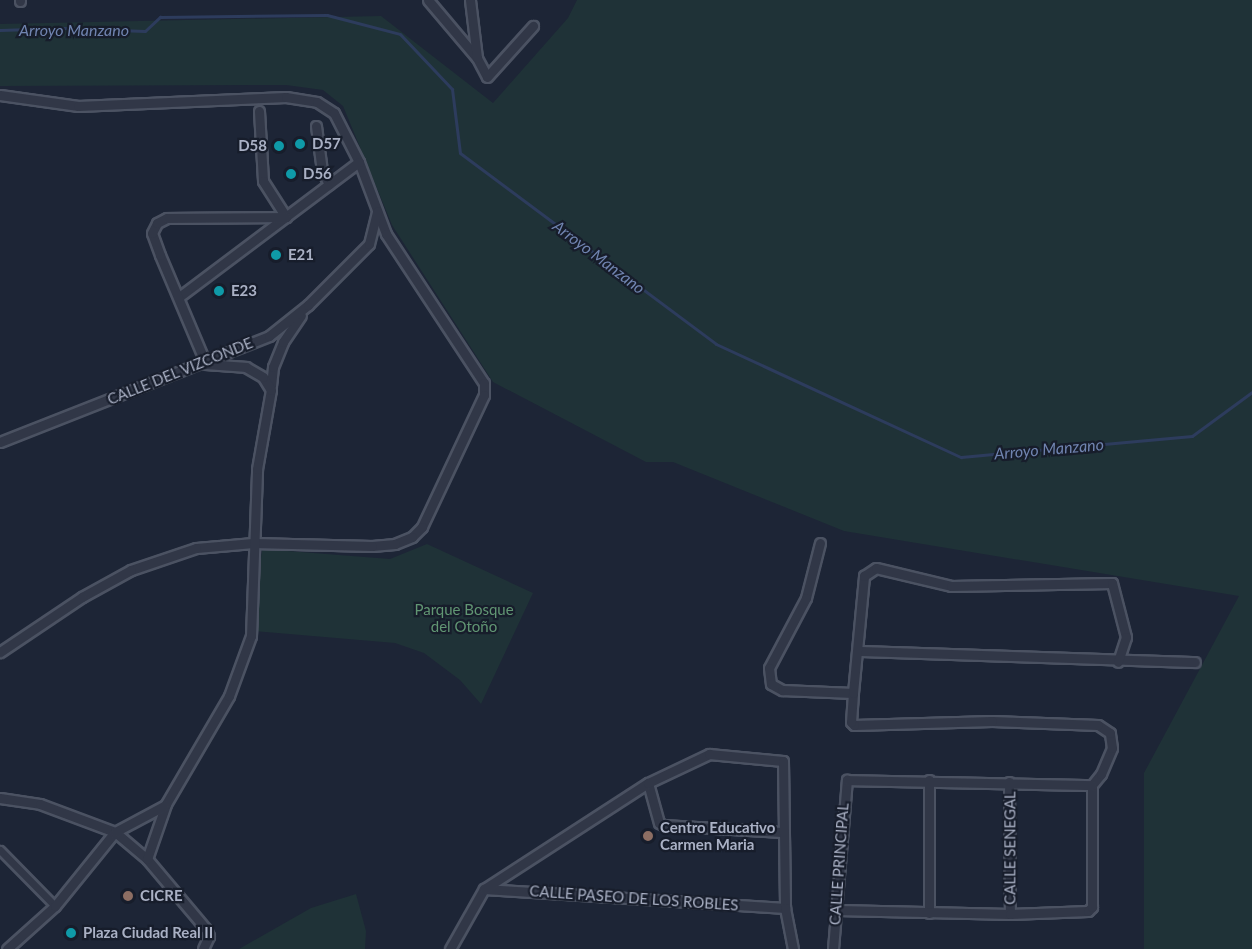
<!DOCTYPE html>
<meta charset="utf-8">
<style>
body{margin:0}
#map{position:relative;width:1252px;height:949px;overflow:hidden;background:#1d2536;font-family:Lato,sans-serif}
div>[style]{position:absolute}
.green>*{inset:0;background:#1f3237}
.stream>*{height:3px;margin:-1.5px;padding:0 1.5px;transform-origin:1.5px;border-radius:1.5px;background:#2d3c5d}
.roads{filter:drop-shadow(2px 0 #4b5262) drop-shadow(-2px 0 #4b5262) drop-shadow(0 2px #4b5262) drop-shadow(0 -2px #4b5262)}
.pedestrian>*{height:7px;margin:-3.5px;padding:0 3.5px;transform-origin:3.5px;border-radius:3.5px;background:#313747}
.minor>*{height:9px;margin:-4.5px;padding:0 4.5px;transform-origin:4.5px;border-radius:4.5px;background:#313747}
.dots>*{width:16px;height:16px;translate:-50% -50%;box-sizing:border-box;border:3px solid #171d2b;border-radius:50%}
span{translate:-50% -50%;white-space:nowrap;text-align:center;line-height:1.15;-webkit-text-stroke:4.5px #171d2b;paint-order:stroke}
.poi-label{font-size:15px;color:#aab1c5;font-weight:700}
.left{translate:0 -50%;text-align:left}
.right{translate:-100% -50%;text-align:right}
.street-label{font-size:15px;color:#aab1c5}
.park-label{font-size:15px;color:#619673}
.water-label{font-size:16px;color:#7084b0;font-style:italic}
</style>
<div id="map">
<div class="green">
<i style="clip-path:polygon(577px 0,1252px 0,1252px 949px,1144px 949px,1144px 773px,1239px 596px,844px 531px,673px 462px,646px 462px,493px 382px,392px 225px,343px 106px,323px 90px,286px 85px,0 86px,0 24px,381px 16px,493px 103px,568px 18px)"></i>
<i style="clip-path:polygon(427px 544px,533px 593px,481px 704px,460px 680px,424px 653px,395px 643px,253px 631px,262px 549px,390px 559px)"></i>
<i style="clip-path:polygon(356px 894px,366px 931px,365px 949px,239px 949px,311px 908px)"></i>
</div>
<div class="stream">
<i style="left:0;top:30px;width:63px;rotate:-1.8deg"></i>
<i style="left:63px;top:28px;width:82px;rotate:2.1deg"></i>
<i style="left:145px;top:31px;width:21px;rotate:-43deg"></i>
<i style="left:160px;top:17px;width:167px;rotate:-0.7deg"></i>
<i style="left:327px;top:15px;width:75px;rotate:14.6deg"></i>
<i style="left:400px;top:34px;width:76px;rotate:46.6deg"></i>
<i style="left:452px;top:89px;width:64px;rotate:82.9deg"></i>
<i style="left:460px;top:153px;width:319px;rotate:36.7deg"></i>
<i style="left:716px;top:344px;width:270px;rotate:24.8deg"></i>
<i style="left:961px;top:457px;width:232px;rotate:-5.2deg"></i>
<i style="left:1192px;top:436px;width:74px;rotate:-36.3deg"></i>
</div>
<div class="roads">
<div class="pedestrian">
<i style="left:0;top:850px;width:78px;rotate:45.5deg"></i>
</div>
<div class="minor">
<i style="left:428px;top:0;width:76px;rotate:49.8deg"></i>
<i style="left:477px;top:58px;width:21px;rotate:62deg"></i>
<i style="left:487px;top:77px;width:69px;rotate:-48deg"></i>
<i style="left:470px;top:0;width:58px;rotate:83.1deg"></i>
<i style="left:20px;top:1px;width:1px;rotate:-90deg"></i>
<i style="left:0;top:95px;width:79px;rotate:8deg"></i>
<i style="left:78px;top:106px;width:208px;rotate:-2.5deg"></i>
<i style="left:286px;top:97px;width:31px;rotate:9deg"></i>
<i style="left:317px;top:102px;width:20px;rotate:33deg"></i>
<i style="left:334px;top:113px;width:55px;rotate:63deg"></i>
<i style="left:359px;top:162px;width:77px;rotate:69.4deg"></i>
<i style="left:386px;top:234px;width:178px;rotate:56.7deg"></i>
<i style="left:484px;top:383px;width:12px;rotate:90deg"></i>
<i style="left:484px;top:395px;width:146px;rotate:115.2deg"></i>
<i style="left:422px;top:527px;width:14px;rotate:135deg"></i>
<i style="left:412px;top:537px;width:18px;rotate:158deg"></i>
<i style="left:395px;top:544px;width:23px;rotate:175deg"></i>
<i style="left:372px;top:546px;width:119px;rotate:-178.6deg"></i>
<i style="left:253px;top:543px;width:57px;rotate:175deg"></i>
<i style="left:196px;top:548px;width:69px;rotate:161.3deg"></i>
<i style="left:131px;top:570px;width:56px;rotate:151.1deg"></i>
<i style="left:82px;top:597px;width:99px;rotate:146.1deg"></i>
<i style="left:259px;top:111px;width:70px;rotate:86.7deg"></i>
<i style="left:263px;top:181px;width:43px;rotate:57.4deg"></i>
<i style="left:316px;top:126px;width:45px;rotate:82.4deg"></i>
<i style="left:322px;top:171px;width:15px;rotate:62deg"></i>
<i style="left:179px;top:297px;width:225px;rotate:-36.9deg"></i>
<i style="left:206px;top:364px;width:118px;rotate:-112.9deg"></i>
<i style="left:160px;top:255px;width:23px;rotate:-110deg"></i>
<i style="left:152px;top:233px;width:11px;rotate:-63deg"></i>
<i style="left:157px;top:223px;width:11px;rotate:-27deg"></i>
<i style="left:167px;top:218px;width:119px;rotate:-0.5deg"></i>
<i style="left:271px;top:386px;width:19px;rotate:-84deg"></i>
<i style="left:273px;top:367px;width:27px;rotate:-68deg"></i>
<i style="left:283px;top:342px;width:32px;rotate:-56deg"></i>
<i style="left:0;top:442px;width:289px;rotate:-21.5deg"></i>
<i style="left:269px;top:336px;width:50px;rotate:-38.5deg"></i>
<i style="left:308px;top:305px;width:86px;rotate:-45deg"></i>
<i style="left:369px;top:244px;width:34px;rotate:-76deg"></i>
<i style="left:820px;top:543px;width:57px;rotate:104.3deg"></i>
<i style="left:806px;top:598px;width:79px;rotate:117.9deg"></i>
<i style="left:769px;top:668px;width:16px;rotate:83deg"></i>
<i style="left:771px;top:684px;width:13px;rotate:29deg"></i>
<i style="left:782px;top:690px;width:71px;rotate:2.4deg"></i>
<i style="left:858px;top:651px;width:337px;rotate:1.9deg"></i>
<i style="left:929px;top:780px;width:133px;rotate:90deg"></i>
<i style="left:1009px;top:782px;width:132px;rotate:89.6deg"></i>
<i style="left:648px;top:783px;width:41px;rotate:74.6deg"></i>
<i style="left:659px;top:823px;width:4px;rotate:27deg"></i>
<i style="left:663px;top:825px;width:119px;rotate:3.4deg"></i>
<i style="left:0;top:798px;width:40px;rotate:8.5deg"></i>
<i style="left:40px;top:804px;width:80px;rotate:20.5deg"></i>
<i style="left:115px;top:832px;width:42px;rotate:40.2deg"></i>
<i style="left:147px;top:859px;width:92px;rotate:49.9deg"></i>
<i style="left:206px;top:929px;width:8px;rotate:67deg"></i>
<i style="left:209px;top:936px;width:14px;rotate:115deg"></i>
<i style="left:147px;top:859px;width:58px;rotate:-70.9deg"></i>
<i style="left:166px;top:804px;width:125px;rotate:-59.7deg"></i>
<i style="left:229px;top:696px;width:64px;rotate:-69.9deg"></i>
<i style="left:251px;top:636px;width:167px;rotate:-87.9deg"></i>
<i style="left:257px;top:469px;width:80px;rotate:-80deg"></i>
<i style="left:271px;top:390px;width:15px;rotate:-122deg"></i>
<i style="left:263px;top:377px;width:20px;rotate:-150deg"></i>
<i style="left:246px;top:367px;width:40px;rotate:-175.7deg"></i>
<i style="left:484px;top:889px;width:302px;rotate:3.6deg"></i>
<i style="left:837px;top:910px;width:173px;rotate:1.3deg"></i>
<i style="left:1010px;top:914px;width:78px;rotate:-2.2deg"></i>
<i style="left:1088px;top:911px;width:6px;rotate:-45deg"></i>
<i style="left:1092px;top:907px;width:122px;rotate:-90deg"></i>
<i style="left:1092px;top:785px;width:14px;rotate:-51deg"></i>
<i style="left:1101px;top:774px;width:28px;rotate:-67deg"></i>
<i style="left:1112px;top:748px;width:15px;rotate:-98deg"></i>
<i style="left:1110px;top:733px;width:14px;rotate:-146deg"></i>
<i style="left:1098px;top:725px;width:106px;rotate:-177.8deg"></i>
<i style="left:992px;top:721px;width:138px;rotate:178.3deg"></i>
<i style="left:854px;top:725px;width:4px;rotate:-135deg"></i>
<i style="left:851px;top:722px;width:29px;rotate:-86deg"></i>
<i style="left:853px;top:693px;width:118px;rotate:-84.6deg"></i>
<i style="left:864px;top:576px;width:14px;rotate:-34deg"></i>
<i style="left:876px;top:568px;width:77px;rotate:13.5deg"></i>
<i style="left:951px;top:586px;width:161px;rotate:-1.1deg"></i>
<i style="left:1112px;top:583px;width:56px;rotate:75.5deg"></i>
<i style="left:1126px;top:637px;width:26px;rotate:108deg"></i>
<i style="left:7px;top:949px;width:64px;rotate:-41.9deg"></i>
<i style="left:55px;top:906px;width:95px;rotate:-51deg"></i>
<i style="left:115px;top:832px;width:55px;rotate:-28deg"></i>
<i style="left:450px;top:949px;width:69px;rotate:-60.5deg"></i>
<i style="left:484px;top:889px;width:195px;rotate:-32.9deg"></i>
<i style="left:648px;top:783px;width:68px;rotate:-25.4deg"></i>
<i style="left:709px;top:754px;width:74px;rotate:5.4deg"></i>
<i style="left:783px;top:761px;width:147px;rotate:89.2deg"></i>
<i style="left:785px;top:908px;width:42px;rotate:79deg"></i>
<i style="left:833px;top:949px;width:170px;rotate:-85.3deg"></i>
<i style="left:847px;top:780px;width:245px;rotate:1.2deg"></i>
</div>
</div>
<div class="dots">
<i style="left:300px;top:144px;background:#0f9aa8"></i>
<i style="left:279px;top:146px;background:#0f9aa8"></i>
<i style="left:291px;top:174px;background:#0f9aa8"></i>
<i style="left:276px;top:255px;background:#0f9aa8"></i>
<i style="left:219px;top:291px;background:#0f9aa8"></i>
<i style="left:648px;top:836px;background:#8d6e63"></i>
<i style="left:128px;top:896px;background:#8d6e63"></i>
<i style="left:71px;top:933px;background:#0f9aa8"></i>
</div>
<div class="poi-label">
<span class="left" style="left:312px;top:144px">D57</span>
<span class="right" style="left:267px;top:146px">D58</span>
<span class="left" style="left:303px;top:174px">D56</span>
<span class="left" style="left:288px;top:255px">E21</span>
<span class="left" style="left:231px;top:291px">E23</span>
<span class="left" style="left:660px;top:836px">Centro Educativo<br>Carmen Maria</span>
<span class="left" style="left:140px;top:896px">CICRE</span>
<span class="left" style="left:83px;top:933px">Plaza Ciudad Real II</span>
</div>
<div class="street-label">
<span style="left:180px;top:371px;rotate:-22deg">CALLE DEL VIZCONDE</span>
<span style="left:1010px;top:848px;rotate:-90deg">CALLE SENEGAL</span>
<span style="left:839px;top:864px;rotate:-86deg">CALLE PRINCIPAL</span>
<span style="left:634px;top:898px;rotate:4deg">CALLE PASEO DE LOS ROBLES</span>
</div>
<div class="park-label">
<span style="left:464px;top:618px">Parque Bosque<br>del Otoño</span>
</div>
<div class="water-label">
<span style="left:74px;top:30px">Arroyo Manzano</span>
<span style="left:599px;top:257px;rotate:37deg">Arroyo Manzano</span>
<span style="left:1049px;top:449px;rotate:-5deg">Arroyo Manzano</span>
</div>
</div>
